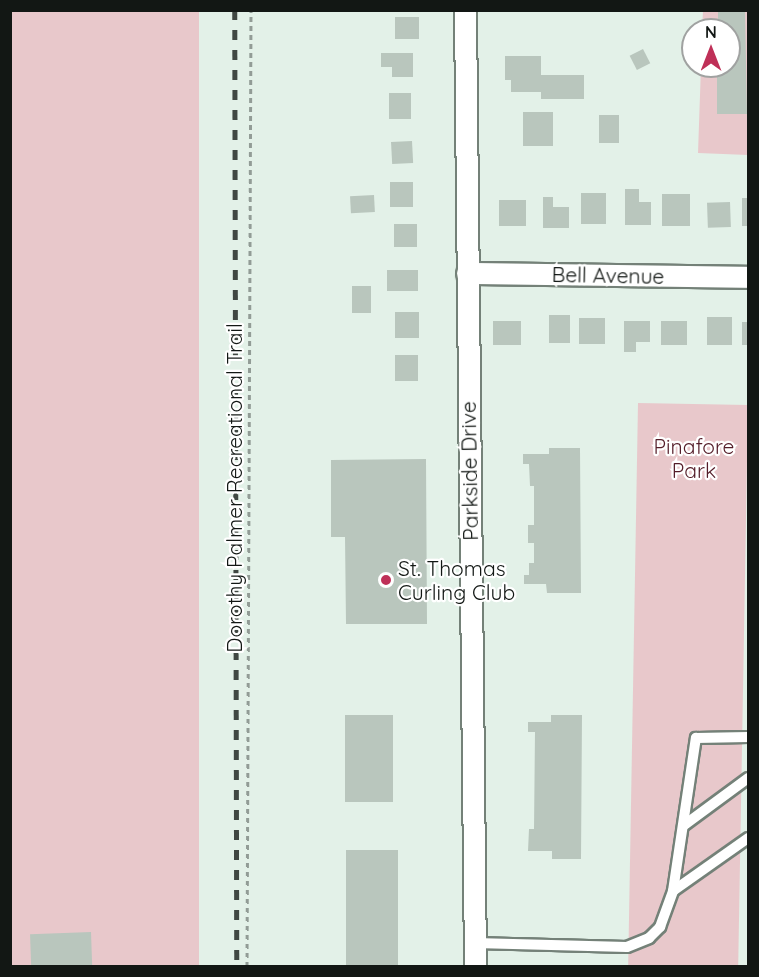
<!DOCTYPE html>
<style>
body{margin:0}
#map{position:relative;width:759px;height:977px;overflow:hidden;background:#e3f1e8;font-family:Quicksand,sans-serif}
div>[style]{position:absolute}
.green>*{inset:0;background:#e8c8cb;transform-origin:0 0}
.building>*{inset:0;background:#b9c6bd;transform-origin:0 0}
.path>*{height:3px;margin-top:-1.5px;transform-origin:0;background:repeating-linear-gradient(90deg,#929c96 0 4.5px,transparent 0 9px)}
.roads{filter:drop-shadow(2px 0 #748178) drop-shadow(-2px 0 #748178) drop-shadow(0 2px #748178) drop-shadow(0 -2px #748178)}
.lane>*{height:10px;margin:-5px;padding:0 5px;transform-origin:5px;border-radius:5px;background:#fff}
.street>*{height:21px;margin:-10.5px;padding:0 10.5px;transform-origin:10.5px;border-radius:10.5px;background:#fff}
.rail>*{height:4.5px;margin-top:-2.25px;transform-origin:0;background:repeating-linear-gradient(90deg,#404742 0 10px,transparent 0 20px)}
.dots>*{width:16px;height:16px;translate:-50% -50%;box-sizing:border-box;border:3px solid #fff;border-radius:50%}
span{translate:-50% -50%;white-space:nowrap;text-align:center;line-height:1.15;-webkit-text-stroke:4.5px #fff;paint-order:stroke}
.street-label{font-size:21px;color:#121714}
.park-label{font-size:21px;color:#541d29}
.poi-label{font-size:21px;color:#121714}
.left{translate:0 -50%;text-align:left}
.frame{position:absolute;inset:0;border:12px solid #121714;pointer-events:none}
.north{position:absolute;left:681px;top:18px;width:60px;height:60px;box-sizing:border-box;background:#fff;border:2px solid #a0a2a1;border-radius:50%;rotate:0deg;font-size:16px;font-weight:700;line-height:24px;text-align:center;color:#121714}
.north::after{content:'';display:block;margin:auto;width:21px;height:27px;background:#bf3058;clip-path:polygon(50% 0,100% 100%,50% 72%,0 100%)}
</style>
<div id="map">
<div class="green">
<i style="left:10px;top:11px;width:189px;height:955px"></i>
<i style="clip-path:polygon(703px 11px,748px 11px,748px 155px,698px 153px,701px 66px,729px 66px,729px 30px,702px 30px)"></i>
<i style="left:638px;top:403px;width:110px;height:563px;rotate:1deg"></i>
</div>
<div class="building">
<i style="clip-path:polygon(718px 10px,745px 10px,747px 114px,717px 114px,717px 66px,729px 66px,729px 30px,718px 30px)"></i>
<i style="left:395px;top:17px;width:24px;height:22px"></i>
<i style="left:643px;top:49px;width:16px;height:15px;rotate:63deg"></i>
<i style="clip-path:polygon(381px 53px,413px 53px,413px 77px,392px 77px,392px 67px,381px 67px)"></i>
<i style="clip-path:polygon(505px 56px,541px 56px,541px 75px,584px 75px,584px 99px,541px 99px,541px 92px,511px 92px,511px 80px,505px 80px)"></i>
<i style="left:389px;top:93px;width:22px;height:26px"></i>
<i style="left:523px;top:112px;width:30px;height:34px"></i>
<i style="left:599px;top:115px;width:20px;height:28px"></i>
<i style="left:412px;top:141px;width:22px;height:21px;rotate:87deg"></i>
<i style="left:390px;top:182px;width:23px;height:25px"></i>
<i style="clip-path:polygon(625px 189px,639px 189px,639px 202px,651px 202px,651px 225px,625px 225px)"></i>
<i style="left:581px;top:193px;width:25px;height:31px"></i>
<i style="left:690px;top:194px;width:32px;height:28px;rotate:90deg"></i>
<i style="left:374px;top:195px;width:17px;height:24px;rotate:87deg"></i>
<i style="clip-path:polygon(543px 197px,553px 197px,553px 207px,569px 207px,569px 228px,543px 228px)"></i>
<i style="left:742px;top:198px;width:6px;height:28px"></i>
<i style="left:499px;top:200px;width:27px;height:26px"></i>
<i style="left:730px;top:202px;width:25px;height:23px;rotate:88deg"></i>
<i style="left:394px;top:224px;width:23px;height:23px"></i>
<i style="left:387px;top:270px;width:31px;height:21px"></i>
<i style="left:352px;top:286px;width:19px;height:27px"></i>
<i style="left:395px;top:312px;width:24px;height:26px"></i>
<i style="left:549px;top:315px;width:21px;height:28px"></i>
<i style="left:707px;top:317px;width:25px;height:28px"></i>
<i style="left:579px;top:318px;width:26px;height:26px"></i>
<i style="left:493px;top:321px;width:28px;height:24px"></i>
<i style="clip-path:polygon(624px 321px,650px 321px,650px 342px,636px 342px,636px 352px,624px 352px)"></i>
<i style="left:661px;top:321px;width:26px;height:24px"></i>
<i style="left:742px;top:322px;width:6px;height:23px"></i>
<i style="left:395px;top:355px;width:23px;height:26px"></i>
<i style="clip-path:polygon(549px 448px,580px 448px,581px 593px,547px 593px,546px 584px,524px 584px,524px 575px,529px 575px,529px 563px,534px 563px,534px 543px,528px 543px,528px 525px,534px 525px,534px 486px,530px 486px,529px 464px,523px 464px,523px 454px,549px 454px)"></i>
<i style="clip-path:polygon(426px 459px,427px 624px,346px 624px,345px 537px,331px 537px,331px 460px)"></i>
<i style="left:345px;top:715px;width:48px;height:87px"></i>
<i style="clip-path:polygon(551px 715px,582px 715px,581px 859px,552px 859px,552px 851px,528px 851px,529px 829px,534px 829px,535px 732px,528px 732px,528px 722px,551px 722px)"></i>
<i style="left:346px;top:850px;width:52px;height:116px"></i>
<i style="left:91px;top:932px;width:34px;height:61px;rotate:88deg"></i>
</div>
<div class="path">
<i style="left:247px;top:966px;width:956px;rotate:-89.76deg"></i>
</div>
<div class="roads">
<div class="lane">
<i style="left:683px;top:826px;width:81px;rotate:-36.4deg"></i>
<i style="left:673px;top:891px;width:92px;rotate:-35.2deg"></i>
<i style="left:475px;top:943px;width:152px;rotate:1.5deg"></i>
<i style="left:627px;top:947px;width:24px;rotate:-22deg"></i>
<i style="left:649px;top:938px;width:16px;rotate:-45deg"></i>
<i style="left:660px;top:927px;width:38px;rotate:-70deg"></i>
<i style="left:673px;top:891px;width:155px;rotate:-81.5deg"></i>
<i style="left:696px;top:738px;width:52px;rotate:-1.1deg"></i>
</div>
<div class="street">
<i style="left:465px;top:10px;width:956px;rotate:89.4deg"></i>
<i style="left:467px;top:273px;width:281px;rotate:0.8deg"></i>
</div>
</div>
<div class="rail">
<i style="left:235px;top:10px;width:956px;rotate:89.88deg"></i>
</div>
<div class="dots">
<i style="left:386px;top:580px;background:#bf3058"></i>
</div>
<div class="street-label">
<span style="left:608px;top:275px;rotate:1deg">Bell Avenue</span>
<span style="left:469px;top:471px;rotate:-91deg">Parkside Drive</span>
<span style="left:234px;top:488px;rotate:-90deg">Dorothy Palmer Recreational Trail</span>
</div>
<div class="park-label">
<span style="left:694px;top:458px">Pinafore<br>Park</span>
</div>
<div class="poi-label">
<span class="left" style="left:398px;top:580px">St. Thomas<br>Curling Club</span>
</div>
<div class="frame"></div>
<div class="north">N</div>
</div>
